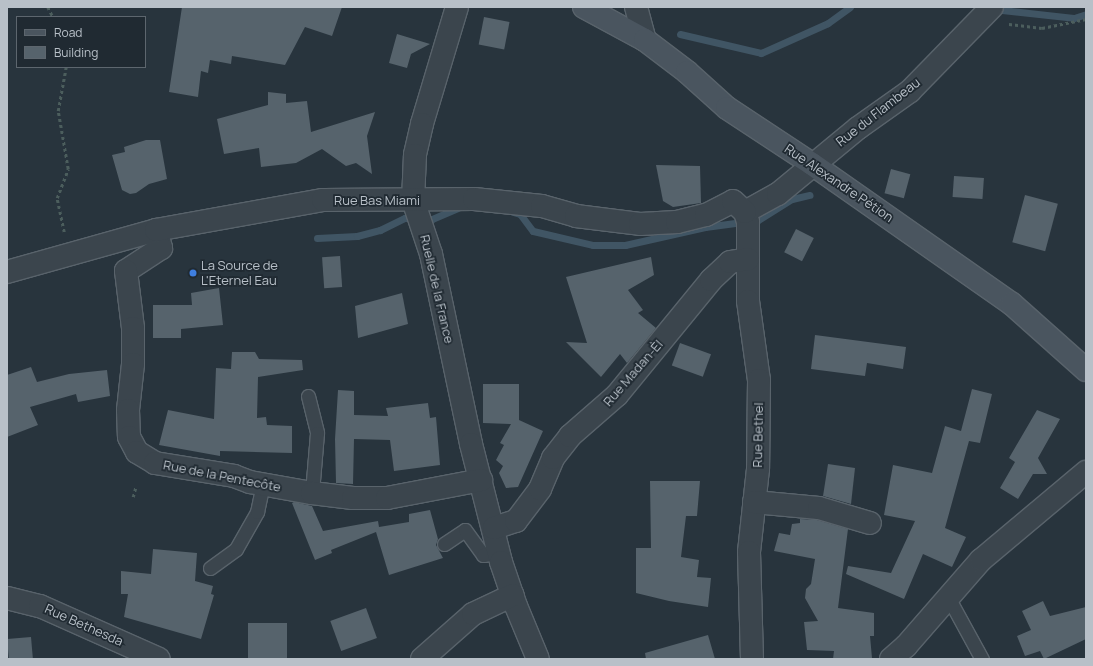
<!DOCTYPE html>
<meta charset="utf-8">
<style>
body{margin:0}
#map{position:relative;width:1093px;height:666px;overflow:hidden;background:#28343d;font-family:Manrope,sans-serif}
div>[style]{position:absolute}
.stream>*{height:7px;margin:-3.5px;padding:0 3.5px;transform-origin:3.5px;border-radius:3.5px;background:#405564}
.building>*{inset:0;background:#56636c;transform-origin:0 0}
.path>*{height:2.5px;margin-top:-1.25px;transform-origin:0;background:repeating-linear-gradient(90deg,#4c5e5d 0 3px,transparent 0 6px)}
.roads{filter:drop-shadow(1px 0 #59636b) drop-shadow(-1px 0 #59636b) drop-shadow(0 1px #59636b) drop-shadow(0 -1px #59636b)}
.lane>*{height:13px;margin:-6.5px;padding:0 6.5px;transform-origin:6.5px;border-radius:6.5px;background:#3b454d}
.street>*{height:22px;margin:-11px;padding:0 11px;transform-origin:11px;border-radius:11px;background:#3b454d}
.secondary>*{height:22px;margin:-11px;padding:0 11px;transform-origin:11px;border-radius:11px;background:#4a555f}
.dots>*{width:11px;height:11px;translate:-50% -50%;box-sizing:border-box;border:2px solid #202a32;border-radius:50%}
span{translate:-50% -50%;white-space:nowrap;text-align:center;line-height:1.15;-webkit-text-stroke:3.5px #202a32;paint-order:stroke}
.street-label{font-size:13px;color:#b8c0c8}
.poi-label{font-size:13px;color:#b8c0c8}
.left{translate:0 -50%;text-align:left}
.frame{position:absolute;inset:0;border:8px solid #b8c0c8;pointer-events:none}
.legend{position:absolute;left:16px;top:16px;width:130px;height:52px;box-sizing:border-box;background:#202a32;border:1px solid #5d666e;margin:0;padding:5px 7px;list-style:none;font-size:12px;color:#b8c0c8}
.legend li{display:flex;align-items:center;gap:8px;height:20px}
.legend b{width:20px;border:1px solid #5d666e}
</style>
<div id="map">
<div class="stream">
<i style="left:993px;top:9px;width:81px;rotate:6.3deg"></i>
<i style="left:1074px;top:18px;width:13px;rotate:-18deg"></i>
<i style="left:680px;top:34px;width:83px;rotate:13.2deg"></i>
<i style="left:761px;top:53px;width:73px;rotate:-24.1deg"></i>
<i style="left:828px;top:23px;width:27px;rotate:-36deg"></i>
<i style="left:513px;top:212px;width:7px;rotate:16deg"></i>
<i style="left:520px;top:214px;width:21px;rotate:53deg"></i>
<i style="left:533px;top:231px;width:62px;rotate:13.1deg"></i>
<i style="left:593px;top:245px;width:32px"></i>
<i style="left:625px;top:245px;width:82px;rotate:-12.7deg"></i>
<i style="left:705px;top:227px;width:53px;rotate:-7.5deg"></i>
<i style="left:758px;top:220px;width:40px;rotate:-32deg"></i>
<i style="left:792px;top:199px;width:18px;rotate:-13deg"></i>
<i style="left:317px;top:238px;width:40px;rotate:-2.9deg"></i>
<i style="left:357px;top:236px;width:24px;rotate:-15deg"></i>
<i style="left:380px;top:230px;width:28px;rotate:-26deg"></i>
<i style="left:405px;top:218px;width:27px;rotate:2deg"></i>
<i style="left:432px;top:219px;width:28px;rotate:-23deg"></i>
</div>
<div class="building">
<i style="clip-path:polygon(182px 7px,342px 7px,332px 36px,305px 27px,285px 65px,232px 56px,231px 64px,210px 60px,208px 73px,201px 71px,198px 97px,169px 92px)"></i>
<i style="left:484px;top:17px;width:26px;height:28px;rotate:11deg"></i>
<i style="clip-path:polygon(397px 34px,430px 44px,411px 54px,407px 68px,389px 63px)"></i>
<i style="clip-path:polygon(268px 92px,286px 94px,286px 103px,307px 101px,311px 132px,375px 112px,367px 136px,372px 174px,356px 163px,346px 166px,322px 149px,296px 163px,261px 167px,259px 148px,224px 154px,217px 119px,268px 105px)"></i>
<i style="clip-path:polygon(146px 140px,160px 140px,167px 179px,149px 184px,136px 193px,130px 194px,122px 190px,112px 155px,125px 152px,124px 147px)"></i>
<i style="clip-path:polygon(656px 165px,700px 166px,701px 203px,673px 207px,663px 201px)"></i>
<i style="left:891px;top:169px;width:20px;height:25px;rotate:15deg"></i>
<i style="left:954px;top:176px;width:30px;height:21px;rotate:4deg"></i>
<i style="left:1025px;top:195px;width:34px;height:49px;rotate:15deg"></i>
<i style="left:796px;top:229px;width:20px;height:26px;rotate:27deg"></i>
<i style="left:340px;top:256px;width:31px;height:18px;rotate:86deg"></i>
<i style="clip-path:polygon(651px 257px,654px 275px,628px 290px,643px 310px,638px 313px,656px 328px,627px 363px,620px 354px,601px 377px,566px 342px,587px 343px,566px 277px)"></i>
<i style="clip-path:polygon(219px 288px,223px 325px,181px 329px,181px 338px,153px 338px,153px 305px,192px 305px,191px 293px)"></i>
<i style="clip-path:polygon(402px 293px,408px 324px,358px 338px,355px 306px)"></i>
<i style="clip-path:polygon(815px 335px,906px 347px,903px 369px,867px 363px,865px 376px,811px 369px)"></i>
<i style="left:680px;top:343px;width:33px;height:24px;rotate:20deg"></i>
<i style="clip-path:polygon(232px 352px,255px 352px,259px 359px,302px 360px,303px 370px,258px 377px,257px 418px,266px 417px,267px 425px,292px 426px,292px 453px,220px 451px,220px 456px,159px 445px,168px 410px,214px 419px,216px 368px,231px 369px)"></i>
<i style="clip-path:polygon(31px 367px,37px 382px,69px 374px,107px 370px,110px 396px,78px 402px,76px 394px,30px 407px,38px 425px,7px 437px,7px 375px)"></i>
<i style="clip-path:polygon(483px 384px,519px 384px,519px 420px,543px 431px,518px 487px,506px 488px,499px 473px,503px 466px,496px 460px,504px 445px,500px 443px,511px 424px,483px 423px)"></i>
<i style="clip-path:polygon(972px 389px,992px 394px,980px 443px,969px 441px,945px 528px,966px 537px,952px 567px,923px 554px,904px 599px,846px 574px,848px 566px,891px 573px,915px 521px,884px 515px,893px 465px,932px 473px,945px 426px,961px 431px)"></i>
<i style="clip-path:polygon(338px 390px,354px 391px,354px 415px,388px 416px,386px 408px,428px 403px,430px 418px,436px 417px,440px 465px,394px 471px,390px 440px,354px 439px,353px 484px,336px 483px,335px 439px)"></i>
<i style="clip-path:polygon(1037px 410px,1060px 419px,1038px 458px,1047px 474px,1033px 474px,1018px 499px,1000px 488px,1015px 462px,1009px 458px)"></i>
<i style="clip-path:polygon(828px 464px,855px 468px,851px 504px,823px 496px)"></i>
<i style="clip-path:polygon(650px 481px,700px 481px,697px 516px,686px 516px,681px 557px,699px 560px,697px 577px,711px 578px,708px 607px,669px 601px,636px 593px,636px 548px,651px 548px)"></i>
<i style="clip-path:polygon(294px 502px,312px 506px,323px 531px,378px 521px,379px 527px,409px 522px,409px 514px,430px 510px,438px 539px,436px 545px,443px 558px,389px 575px,376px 532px,331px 550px,332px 553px,315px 560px,292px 503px)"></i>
<i style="clip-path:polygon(800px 519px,817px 520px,848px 529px,838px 608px,874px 613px,874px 636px,870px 636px,872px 658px,833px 659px,834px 651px,807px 650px,804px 622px,818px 621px,805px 598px,806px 589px,811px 584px,815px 559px,774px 551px,779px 533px,790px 535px,792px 524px,800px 523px)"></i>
<i style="clip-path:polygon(153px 549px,197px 553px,195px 581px,213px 586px,211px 594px,214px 595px,201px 639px,124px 617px,128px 594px,121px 594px,121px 571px,151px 574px)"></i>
<i style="clip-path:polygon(1043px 601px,1050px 616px,1086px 607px,1086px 639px,1044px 659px,1040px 651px,1025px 656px,1017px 636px,1031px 630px,1022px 611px)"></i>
<i style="left:366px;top:608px;width:32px;height:38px;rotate:70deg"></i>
<i style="left:248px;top:623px;width:39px;height:36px"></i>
<i style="clip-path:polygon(708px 635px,715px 659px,646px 659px,645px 653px)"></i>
<i style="left:31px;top:637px;width:22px;height:24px;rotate:85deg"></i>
</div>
<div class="path">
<i style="left:48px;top:7px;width:11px;rotate:63deg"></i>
<i style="left:1009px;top:24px;width:33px;rotate:7deg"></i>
<i style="left:1042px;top:28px;width:45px;rotate:-11.6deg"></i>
<i style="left:64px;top:232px;width:35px;rotate:-102deg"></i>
<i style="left:57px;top:198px;width:31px;rotate:-69deg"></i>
<i style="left:68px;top:169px;width:59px;rotate:-99.8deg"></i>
<i style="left:58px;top:111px;width:45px;rotate:-79.7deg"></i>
<i style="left:133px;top:497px;width:11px;rotate:-75deg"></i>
</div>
<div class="roads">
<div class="lane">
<i style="left:308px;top:396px;width:38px;rotate:76deg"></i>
<i style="left:317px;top:433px;width:60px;rotate:94.8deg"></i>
<i style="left:444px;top:544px;width:25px;rotate:-34deg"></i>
<i style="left:465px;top:530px;width:31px;rotate:54deg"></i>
<i style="left:483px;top:555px;width:16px;rotate:-7deg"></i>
<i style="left:210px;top:568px;width:32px;rotate:-36deg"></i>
<i style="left:236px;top:549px;width:43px;rotate:-60.4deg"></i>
<i style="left:257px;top:512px;width:29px;rotate:-78deg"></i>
<i style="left:948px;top:597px;width:71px;rotate:61.3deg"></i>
</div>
<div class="street">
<i style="left:457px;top:7px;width:122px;rotate:106.7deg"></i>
<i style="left:422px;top:124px;width:32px;rotate:103deg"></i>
<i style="left:415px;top:155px;width:45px;rotate:92.5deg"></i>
<i style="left:413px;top:200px;width:57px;rotate:71.6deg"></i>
<i style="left:431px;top:254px;width:194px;rotate:78.1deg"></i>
<i style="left:471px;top:444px;width:122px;rotate:75.7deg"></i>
<i style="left:501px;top:562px;width:46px;rotate:71.2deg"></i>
<i style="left:516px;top:606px;width:57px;rotate:67.5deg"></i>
<i style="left:636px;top:7px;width:34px;rotate:75deg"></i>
<i style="left:745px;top:212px;width:10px;rotate:73deg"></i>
<i style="left:748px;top:222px;width:79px;rotate:90deg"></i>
<i style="left:748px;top:301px;width:80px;rotate:82.1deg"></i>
<i style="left:759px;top:380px;width:89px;rotate:90.6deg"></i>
<i style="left:758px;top:469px;width:83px;rotate:96.2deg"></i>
<i style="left:749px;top:552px;width:107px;rotate:88.4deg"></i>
<i style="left:745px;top:212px;width:38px;rotate:-29deg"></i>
<i style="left:778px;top:194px;width:104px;rotate:-39.5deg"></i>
<i style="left:858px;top:128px;width:64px;rotate:-35.4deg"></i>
<i style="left:910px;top:91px;width:117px;rotate:-45.7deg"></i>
<i style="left:156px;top:230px;width:19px;rotate:74deg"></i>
<i style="left:161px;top:248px;width:42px;rotate:146.7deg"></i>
<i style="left:126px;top:271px;width:57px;rotate:83deg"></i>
<i style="left:133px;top:328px;width:36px;rotate:90deg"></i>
<i style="left:133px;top:364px;width:46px;rotate:96.2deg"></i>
<i style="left:128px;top:410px;width:27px;rotate:88deg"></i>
<i style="left:129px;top:437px;width:17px;rotate:62deg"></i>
<i style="left:137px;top:452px;width:21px;rotate:31deg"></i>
<i style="left:155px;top:463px;width:80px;rotate:9.3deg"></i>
<i style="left:234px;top:476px;width:17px;rotate:21deg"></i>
<i style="left:250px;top:482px;width:63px;rotate:10.1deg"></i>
<i style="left:312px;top:493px;width:41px;rotate:7deg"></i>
<i style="left:353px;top:498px;width:34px"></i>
<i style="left:387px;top:498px;width:96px;rotate:-10.8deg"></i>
<i style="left:7px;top:272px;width:155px;rotate:-15.7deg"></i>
<i style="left:156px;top:230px;width:170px;rotate:-10.2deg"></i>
<i style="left:323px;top:200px;width:151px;rotate:-0.4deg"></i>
<i style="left:474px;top:199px;width:68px;rotate:5.9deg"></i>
<i style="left:542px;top:206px;width:35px;rotate:16deg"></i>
<i style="left:576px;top:216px;width:64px;rotate:7.1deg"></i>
<i style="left:640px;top:224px;width:37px;rotate:-3deg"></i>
<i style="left:677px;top:222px;width:30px;rotate:-14deg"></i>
<i style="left:706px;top:215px;width:30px;rotate:-27deg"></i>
<i style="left:733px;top:201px;width:16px;rotate:43deg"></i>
<i style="left:754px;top:502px;width:65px;rotate:5.3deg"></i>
<i style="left:819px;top:508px;width:53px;rotate:16.4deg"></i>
<i style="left:494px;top:528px;width:23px;rotate:-18deg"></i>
<i style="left:516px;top:521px;width:40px;rotate:-53deg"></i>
<i style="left:540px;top:489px;width:34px;rotate:-67deg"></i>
<i style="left:553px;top:458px;width:28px;rotate:-52deg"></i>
<i style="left:570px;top:436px;width:62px;rotate:-41.1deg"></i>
<i style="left:617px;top:395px;width:149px;rotate:-50.7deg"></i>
<i style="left:711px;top:280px;width:26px;rotate:-43deg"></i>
<i style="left:730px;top:262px;width:18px;rotate:-9deg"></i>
<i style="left:7px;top:598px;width:34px;rotate:14deg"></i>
<i style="left:40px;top:606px;width:130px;rotate:24deg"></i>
<i style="left:422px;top:659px;width:68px;rotate:-41.4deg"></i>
<i style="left:473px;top:614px;width:44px;rotate:-25.4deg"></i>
<i style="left:891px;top:659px;width:20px;rotate:-41deg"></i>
<i style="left:906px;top:646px;width:114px;rotate:-48.9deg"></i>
<i style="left:981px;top:560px;width:137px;rotate:-40deg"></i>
</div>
<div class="secondary">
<i style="left:584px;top:7px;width:69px;rotate:28.4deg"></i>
<i style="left:645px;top:40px;width:53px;rotate:37.3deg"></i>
<i style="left:687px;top:72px;width:54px;rotate:42deg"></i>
<i style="left:727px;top:108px;width:102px;rotate:33.4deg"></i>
<i style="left:812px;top:164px;width:244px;rotate:35deg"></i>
<i style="left:1012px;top:304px;width:99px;rotate:41.7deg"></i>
</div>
</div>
<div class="dots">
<i style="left:193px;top:273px;background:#3f7fe0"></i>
</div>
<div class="street-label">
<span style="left:878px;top:112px;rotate:-38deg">Rue du Flambeau</span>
<span style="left:839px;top:183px;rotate:34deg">Rue Alexandre Pétion</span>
<span style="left:377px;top:200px">Rue Bas Miami</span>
<span style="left:437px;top:289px;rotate:77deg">Ruelle de la France</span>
<span style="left:633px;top:373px;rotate:-49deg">Rue Madan-Èl</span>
<span style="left:758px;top:435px;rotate:-89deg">Rue Bethel</span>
<span style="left:222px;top:476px;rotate:11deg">Rue de la Pentecôte</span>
<span style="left:84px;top:625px;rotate:24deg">Rue Bethesda</span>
</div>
<div class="poi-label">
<span class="left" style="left:201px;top:273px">La Source de<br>L'Eternel Eau</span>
</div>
<div class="frame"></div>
<ul class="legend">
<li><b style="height:5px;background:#4a555f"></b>Road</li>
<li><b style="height:11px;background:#56636c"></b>Building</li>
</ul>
</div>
